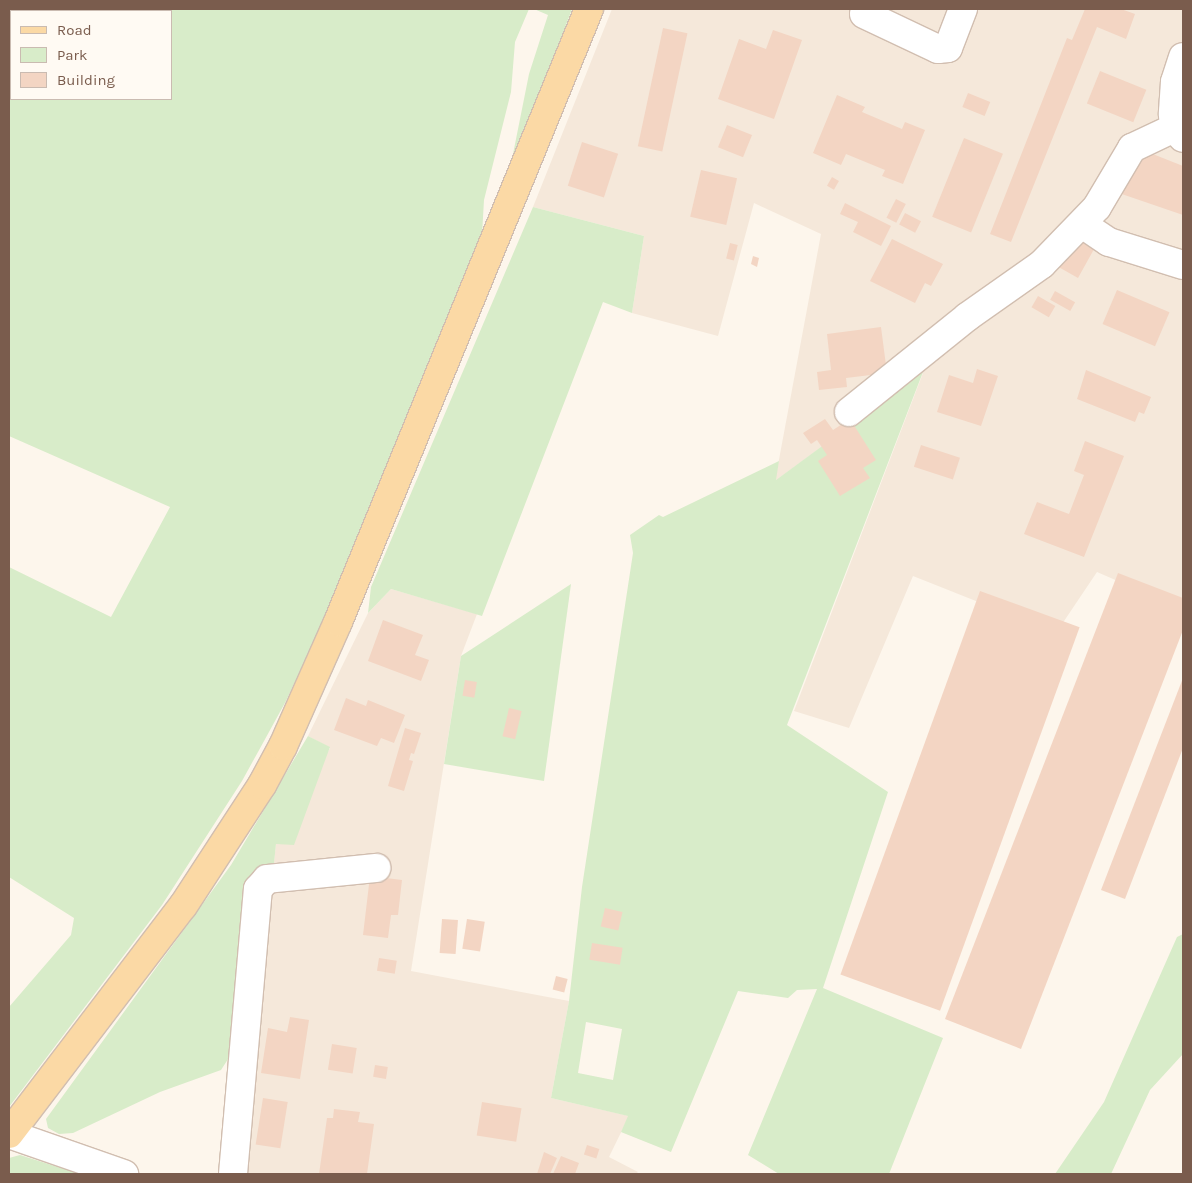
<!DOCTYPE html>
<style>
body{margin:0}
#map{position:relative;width:1192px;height:1183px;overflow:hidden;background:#fdf6ec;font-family:Karla,sans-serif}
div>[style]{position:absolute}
.residential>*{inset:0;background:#f5e8da}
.green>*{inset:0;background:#d8ecc9}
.building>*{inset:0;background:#f3d5c3;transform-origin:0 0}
.roads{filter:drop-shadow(1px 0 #d1beb0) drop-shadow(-1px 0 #d1beb0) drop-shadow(0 1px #d1beb0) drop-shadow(0 -1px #d1beb0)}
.minor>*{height:28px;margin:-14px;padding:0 14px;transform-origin:14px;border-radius:14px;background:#fff}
.major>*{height:28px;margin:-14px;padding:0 14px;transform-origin:14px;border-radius:14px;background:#fbd9a5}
span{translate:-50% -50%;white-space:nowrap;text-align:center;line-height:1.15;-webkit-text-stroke:4px #fffaf3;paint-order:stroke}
.frame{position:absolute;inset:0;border:10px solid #7a5c4d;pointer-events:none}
.legend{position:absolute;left:10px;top:10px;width:162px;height:90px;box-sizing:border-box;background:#fffaf3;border:1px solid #cabbb1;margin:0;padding:6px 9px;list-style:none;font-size:15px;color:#7a5c4d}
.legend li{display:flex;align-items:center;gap:10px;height:25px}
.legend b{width:25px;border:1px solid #cabbb1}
</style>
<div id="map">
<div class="residential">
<i style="clip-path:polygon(612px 9px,1183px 9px,1182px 609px,1097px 572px,1056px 633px,913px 576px,849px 728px,794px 711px,923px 373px,775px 481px,821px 234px,754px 203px,718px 336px,632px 313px,644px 236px,533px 207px)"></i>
<i style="clip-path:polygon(391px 589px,477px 614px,461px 656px,411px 971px,569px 1001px,551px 1098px,629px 1116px,609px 1157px,638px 1172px,636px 1174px,240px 1174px,276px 844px,330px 748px,308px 736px,368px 613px)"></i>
</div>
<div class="green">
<i style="clip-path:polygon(evenodd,9px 9px,529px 9px,515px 42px,511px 92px,484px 200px,482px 235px,329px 609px,286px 701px,242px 781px,162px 905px,9px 1107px,9px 1007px,71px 935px,74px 918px,9px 877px,9px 567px,111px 617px,170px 507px,9px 436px,9px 9px,11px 11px,171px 11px,171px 99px,11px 99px,11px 11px)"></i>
<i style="clip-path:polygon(534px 9px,572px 9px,507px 184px,529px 74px,548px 15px)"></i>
<i style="clip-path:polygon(533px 207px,644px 236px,632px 313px,603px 302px,482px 616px,391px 589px,368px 613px,371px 587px)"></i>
<i style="clip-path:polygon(evenodd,923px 372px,787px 725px,888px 792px,823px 988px,943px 1038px,889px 1174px,779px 1174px,748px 1155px,817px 989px,797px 990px,788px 998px,738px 991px,671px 1152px,621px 1132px,628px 1116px,551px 1098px,569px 1001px,582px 887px,633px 553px,630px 535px,659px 515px,663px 517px,779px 461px,776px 480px,923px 372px,586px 1022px,622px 1029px,613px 1080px,578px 1073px,586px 1022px)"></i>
<i style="clip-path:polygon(571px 584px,544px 781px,444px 764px,461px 656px)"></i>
<i style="clip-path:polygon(308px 736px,330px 747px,294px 845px,276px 844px,273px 873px,230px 1056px,221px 1070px,160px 1092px,73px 1133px,59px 1134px,48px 1128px,46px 1119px,231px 865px)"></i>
<i style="clip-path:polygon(1183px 934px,1183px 1054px,1150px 1090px,1111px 1174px,1055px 1174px,1104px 1102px,1177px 937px)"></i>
<i style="clip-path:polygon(20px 1155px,80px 1174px,9px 1174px,9px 1158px)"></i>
</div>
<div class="building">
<i style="clip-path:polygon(1085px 9px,1121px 9px,1135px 14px,1126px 39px,1097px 27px,1011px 242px,990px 234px,1067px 38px,1072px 40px)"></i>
<i style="left:663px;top:28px;width:25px;height:121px;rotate:12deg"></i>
<i style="clip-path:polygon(773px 30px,802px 40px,774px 119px,718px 99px,739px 39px,766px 49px)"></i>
<i style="left:1100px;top:71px;width:50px;height:35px;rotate:22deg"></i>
<i style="left:968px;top:93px;width:24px;height:15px;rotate:22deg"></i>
<i style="clip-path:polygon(837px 95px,865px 107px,862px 112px,902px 129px,905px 122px,925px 130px,903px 184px,882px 176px,885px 170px,846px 154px,841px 165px,813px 153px)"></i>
<i style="left:727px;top:125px;width:27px;height:24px;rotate:22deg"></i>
<i style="left:964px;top:138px;width:42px;height:85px;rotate:22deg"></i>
<i style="left:582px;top:142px;width:38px;height:46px;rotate:18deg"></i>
<i style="clip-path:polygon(1135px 147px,1183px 166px,1183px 215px,1110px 190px)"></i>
<i style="left:701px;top:170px;width:37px;height:48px;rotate:13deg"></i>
<i style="left:832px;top:177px;width:8px;height:10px;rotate:30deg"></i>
<i style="left:896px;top:199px;width:11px;height:21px;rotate:27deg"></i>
<i style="clip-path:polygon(845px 203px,891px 226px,881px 246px,853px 232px,858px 222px,840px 214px)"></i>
<i style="left:905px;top:213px;width:18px;height:13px;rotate:27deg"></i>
<i style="clip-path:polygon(1088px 236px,1098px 242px,1078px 278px,1055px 265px,1077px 239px,1084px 243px)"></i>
<i style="clip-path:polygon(892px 239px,943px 264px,931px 286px,925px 283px,915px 303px,870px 281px)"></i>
<i style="left:730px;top:243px;width:8px;height:16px;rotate:14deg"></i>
<i style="clip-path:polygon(753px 256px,759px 258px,757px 267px,751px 264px)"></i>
<i style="left:1117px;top:290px;width:57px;height:37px;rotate:23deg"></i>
<i style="left:1055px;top:291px;width:23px;height:10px;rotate:29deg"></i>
<i style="left:1038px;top:296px;width:20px;height:13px;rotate:30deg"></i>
<i style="clip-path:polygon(881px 327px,887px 373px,846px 378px,847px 387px,819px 390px,817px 372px,831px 370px,827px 334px)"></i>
<i style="clip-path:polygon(977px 369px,998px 376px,981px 426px,937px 412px,949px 375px,973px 383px)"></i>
<i style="clip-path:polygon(1086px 370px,1151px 397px,1144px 414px,1139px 412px,1135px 422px,1077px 399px)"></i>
<i style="clip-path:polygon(825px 419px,833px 430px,850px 419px,876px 460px,863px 468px,870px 478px,840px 496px,818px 461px,827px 455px,817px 440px,811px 444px,803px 433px)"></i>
<i style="clip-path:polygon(1085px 441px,1124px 456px,1084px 557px,1024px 534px,1037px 502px,1069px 514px,1084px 475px,1074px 471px)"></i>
<i style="left:921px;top:445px;width:41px;height:23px;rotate:18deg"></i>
<i style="clip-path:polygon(1118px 573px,1183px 598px,1183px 630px,1021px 1049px,945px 1019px)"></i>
<i style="left:980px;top:591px;width:106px;height:408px;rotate:20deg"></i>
<i style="clip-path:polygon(383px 620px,423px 635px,415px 655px,429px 660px,421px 681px,368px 661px)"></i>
<i style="clip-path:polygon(1183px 678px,1183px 748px,1125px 899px,1101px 890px)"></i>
<i style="left:465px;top:680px;width:12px;height:16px;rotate:9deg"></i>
<i style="clip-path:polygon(346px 698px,366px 706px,368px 700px,405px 715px,394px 743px,381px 738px,377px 746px,334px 730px)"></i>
<i style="left:509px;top:708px;width:13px;height:29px;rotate:13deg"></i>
<i style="clip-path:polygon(405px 728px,421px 733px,414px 754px,411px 753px,409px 760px,413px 761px,404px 791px,388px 786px)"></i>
<i style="clip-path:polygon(370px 876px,402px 880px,398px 915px,391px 915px,388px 938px,363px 935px)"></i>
<i style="left:605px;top:908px;width:18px;height:19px;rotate:13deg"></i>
<i style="left:442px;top:919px;width:16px;height:34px;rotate:4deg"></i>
<i style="left:467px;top:919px;width:18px;height:30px;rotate:9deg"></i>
<i style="left:592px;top:943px;width:31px;height:17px;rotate:9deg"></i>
<i style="left:379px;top:958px;width:18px;height:13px;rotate:9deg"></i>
<i style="left:556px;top:976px;width:12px;height:14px;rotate:14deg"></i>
<i style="clip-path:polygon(290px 1017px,309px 1020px,300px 1079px,261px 1073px,268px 1028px,287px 1032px)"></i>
<i style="left:332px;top:1044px;width:25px;height:26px;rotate:9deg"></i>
<i style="left:375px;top:1065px;width:13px;height:12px;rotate:9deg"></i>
<i style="left:263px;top:1098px;width:25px;height:47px;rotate:9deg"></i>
<i style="left:482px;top:1102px;width:40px;height:34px;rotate:9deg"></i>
<i style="clip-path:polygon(334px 1109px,360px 1112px,358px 1122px,374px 1124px,367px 1174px,319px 1174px,327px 1118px,333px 1118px)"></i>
<i style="left:587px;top:1145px;width:13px;height:10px;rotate:18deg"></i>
<i style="clip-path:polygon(544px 1152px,557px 1158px,550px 1174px,537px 1174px)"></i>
<i style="clip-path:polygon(561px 1156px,579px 1163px,575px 1174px,553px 1174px)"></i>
</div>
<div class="roads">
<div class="minor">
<i style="left:864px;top:14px;width:82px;rotate:25.3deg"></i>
<i style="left:938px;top:49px;width:10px;rotate:-6deg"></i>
<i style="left:948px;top:48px;width:42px;rotate:-69deg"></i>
<i style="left:1183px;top:57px;width:26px;rotate:108deg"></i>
<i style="left:1175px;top:82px;width:32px;rotate:94deg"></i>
<i style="left:1173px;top:114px;width:14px;rotate:86deg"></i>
<i style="left:1174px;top:128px;width:13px;rotate:48deg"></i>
<i style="left:1082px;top:224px;width:32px;rotate:34deg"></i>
<i style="left:1109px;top:242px;width:77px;rotate:17.3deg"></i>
<i style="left:849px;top:412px;width:151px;rotate:-38.8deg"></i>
<i style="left:967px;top:317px;width:92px;rotate:-35.2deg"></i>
<i style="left:1042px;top:264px;width:79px;rotate:-46deg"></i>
<i style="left:1097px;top:207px;width:69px;rotate:-59.3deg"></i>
<i style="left:1132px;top:148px;width:47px;rotate:-25.5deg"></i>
<i style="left:9px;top:1134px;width:122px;rotate:19.2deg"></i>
<i style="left:233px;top:1174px;width:286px;rotate:-85deg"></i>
<i style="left:258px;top:889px;width:13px;rotate:-48deg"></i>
<i style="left:267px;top:879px;width:110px;rotate:-5.8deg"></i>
</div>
<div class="major">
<i style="left:9px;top:1134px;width:287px;rotate:-52.7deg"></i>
<i style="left:183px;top:906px;width:145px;rotate:-56.9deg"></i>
<i style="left:262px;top:785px;width:44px;rotate:-61.7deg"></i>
<i style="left:283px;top:746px;width:136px;rotate:-66.1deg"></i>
<i style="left:338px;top:622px;width:662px;rotate:-67.73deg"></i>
</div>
</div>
<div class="frame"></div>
<ul class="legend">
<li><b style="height:6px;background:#fbd9a5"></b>Road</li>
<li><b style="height:14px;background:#d8ecc9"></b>Park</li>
<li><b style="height:14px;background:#f3d5c3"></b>Building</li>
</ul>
</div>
